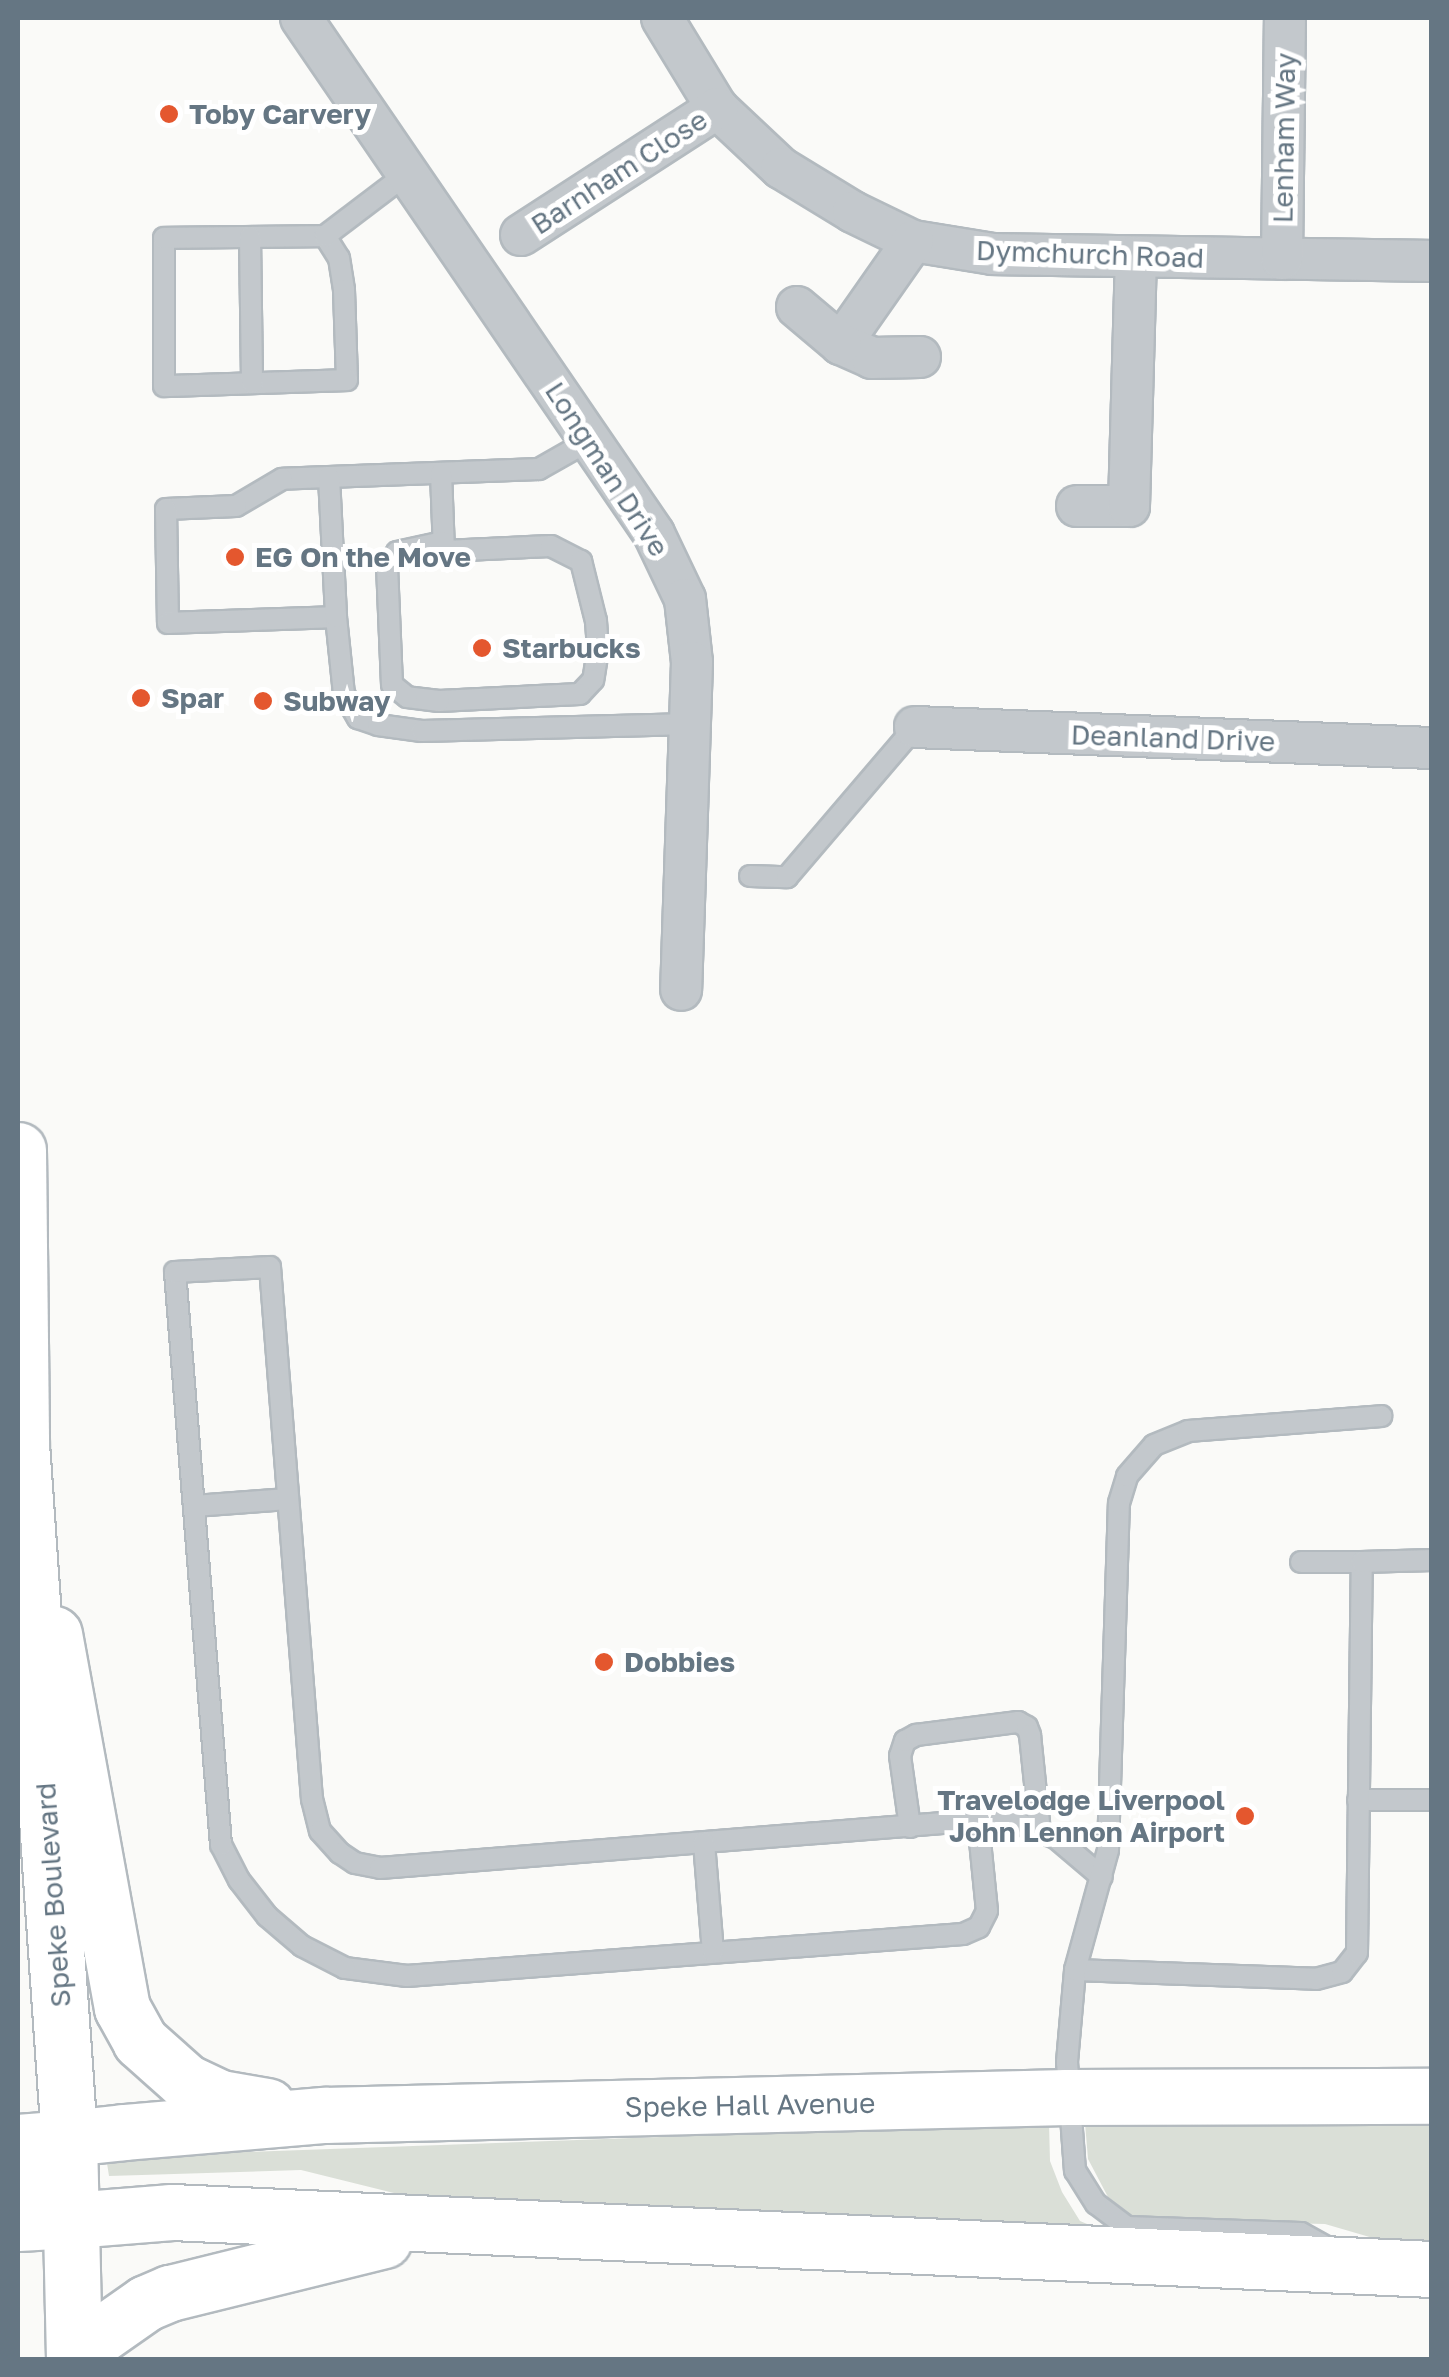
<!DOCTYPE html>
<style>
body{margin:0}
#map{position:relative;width:1449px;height:2377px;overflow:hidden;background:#fafaf8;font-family:"Golos Text",sans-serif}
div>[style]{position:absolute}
.green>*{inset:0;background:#dadfd7}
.roads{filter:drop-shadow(2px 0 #b3babf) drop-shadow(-2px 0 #b3babf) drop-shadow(0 2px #b3babf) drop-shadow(0 -2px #b3babf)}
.lane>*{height:20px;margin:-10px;padding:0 10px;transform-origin:10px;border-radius:10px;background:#c3c8cc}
.street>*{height:40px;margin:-20px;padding:0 20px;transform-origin:20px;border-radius:20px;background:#c3c8cc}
.secondary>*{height:55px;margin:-27.5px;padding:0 27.5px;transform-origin:27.5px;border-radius:27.5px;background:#fff}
.highway>*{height:55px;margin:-27.5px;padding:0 27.5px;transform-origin:27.5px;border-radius:27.5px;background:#fff}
.dots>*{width:28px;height:28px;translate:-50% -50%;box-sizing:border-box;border:5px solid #fff;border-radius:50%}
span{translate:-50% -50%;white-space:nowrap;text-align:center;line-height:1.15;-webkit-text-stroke:10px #fff;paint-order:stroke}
.poi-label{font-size:28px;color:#657683;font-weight:700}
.left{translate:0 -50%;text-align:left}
.right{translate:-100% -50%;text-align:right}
.street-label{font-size:28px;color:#657683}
.frame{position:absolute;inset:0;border:20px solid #657683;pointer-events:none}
</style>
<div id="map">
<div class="green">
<i style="clip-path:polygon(1049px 2123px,1050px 2161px,1062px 2192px,1080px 2221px,1111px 2234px,547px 2231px,301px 2170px,109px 2176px,106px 2157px)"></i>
<i style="clip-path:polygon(1085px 2123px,1431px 2126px,1431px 2248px,1404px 2247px,1325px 2224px,1137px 2220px,1108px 2197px,1088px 2159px)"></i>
</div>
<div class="roads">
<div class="lane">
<i style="left:325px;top:236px;width:26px;rotate:58deg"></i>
<i style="left:339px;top:258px;width:32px;rotate:81deg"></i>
<i style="left:344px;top:290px;width:90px;rotate:88.1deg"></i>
<i style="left:347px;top:380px;width:183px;rotate:178.1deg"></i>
<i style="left:164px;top:386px;width:148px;rotate:-90deg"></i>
<i style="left:164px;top:238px;width:161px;rotate:-0.7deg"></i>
<i style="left:325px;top:236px;width:104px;rotate:-37.2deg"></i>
<i style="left:250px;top:237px;width:146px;rotate:89.2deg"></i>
<i style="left:590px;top:440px;width:59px;rotate:150.4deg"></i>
<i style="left:539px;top:469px;width:257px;rotate:177.8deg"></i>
<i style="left:282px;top:479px;width:53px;rotate:149.6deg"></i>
<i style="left:236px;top:506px;width:70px;rotate:177.5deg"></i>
<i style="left:166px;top:509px;width:114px;rotate:89deg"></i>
<i style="left:168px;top:623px;width:168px;rotate:-2deg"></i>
<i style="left:336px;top:617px;width:77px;rotate:84.1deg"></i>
<i style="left:344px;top:694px;width:28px;rotate:60deg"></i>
<i style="left:358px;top:718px;width:21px;rotate:19deg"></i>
<i style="left:378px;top:725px;width:44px;rotate:7.8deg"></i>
<i style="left:422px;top:731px;width:268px;rotate:-1.5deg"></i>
<i style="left:441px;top:473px;width:78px;rotate:87.8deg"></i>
<i style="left:444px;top:551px;width:107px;rotate:-2.7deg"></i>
<i style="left:551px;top:546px;width:34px;rotate:27deg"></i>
<i style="left:581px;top:561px;width:62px;rotate:76deg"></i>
<i style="left:596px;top:621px;width:29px;rotate:86deg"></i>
<i style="left:598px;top:650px;width:30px;rotate:99deg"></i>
<i style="left:593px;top:680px;width:19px;rotate:133deg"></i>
<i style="left:580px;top:694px;width:141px;rotate:177.2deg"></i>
<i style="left:439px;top:701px;width:32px;rotate:-173deg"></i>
<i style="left:407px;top:697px;width:19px;rotate:-141deg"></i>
<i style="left:392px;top:685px;width:118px;rotate:-92.4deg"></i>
<i style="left:387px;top:567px;width:18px;rotate:-56deg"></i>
<i style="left:397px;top:552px;width:47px;rotate:-12.3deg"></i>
<i style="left:329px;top:477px;width:140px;rotate:87.1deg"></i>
<i style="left:750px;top:876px;width:37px;rotate:2deg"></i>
<i style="left:787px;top:877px;width:197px;rotate:-49.5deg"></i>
<i style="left:194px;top:1506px;width:94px;rotate:-4.3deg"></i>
<i style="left:1301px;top:1562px;width:61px"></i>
<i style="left:1358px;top:1800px;width:74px"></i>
<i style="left:978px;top:1821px;width:90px;rotate:84.3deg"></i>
<i style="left:987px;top:1911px;width:18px;rotate:117deg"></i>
<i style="left:979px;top:1927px;width:17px;rotate:156deg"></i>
<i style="left:963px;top:1934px;width:558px;rotate:175.68deg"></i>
<i style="left:407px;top:1976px;width:63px;rotate:-172.6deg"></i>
<i style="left:345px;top:1968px;width:48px;rotate:-152.9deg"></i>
<i style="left:302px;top:1946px;width:46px;rotate:-139.4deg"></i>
<i style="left:267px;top:1916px;width:46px;rotate:-127.9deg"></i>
<i style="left:239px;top:1880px;width:39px;rotate:-117deg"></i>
<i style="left:221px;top:1845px;width:575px;rotate:-94.59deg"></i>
<i style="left:175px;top:1272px;width:95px;rotate:-3deg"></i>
<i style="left:270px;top:1267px;width:534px;rotate:85.49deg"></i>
<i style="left:312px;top:1799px;width:33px;rotate:76deg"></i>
<i style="left:320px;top:1831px;width:30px;rotate:48deg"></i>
<i style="left:340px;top:1853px;width:18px;rotate:34deg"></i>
<i style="left:355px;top:1863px;width:25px;rotate:11deg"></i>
<i style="left:380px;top:1868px;width:627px;rotate:-4.57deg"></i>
<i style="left:1005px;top:1818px;width:55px;rotate:21.4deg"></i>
<i style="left:1056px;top:1838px;width:60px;rotate:40.3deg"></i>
<i style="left:910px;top:1827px;width:72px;rotate:-98deg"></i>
<i style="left:900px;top:1756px;width:16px;rotate:-72deg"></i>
<i style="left:905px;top:1741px;width:13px;rotate:-29deg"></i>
<i style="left:916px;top:1735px;width:103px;rotate:-7.3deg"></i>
<i style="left:1018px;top:1722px;width:10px;rotate:29deg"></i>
<i style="left:1027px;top:1727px;width:9px;rotate:69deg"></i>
<i style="left:1030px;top:1735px;width:98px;rotate:84.1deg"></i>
<i style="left:704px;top:1843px;width:109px;rotate:85.3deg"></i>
<i style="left:1075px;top:1970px;width:241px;rotate:2.1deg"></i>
<i style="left:1316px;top:1979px;width:27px;rotate:-15deg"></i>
<i style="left:1342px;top:1972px;width:24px;rotate:-52deg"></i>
<i style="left:1357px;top:1953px;width:391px;rotate:-89.3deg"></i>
<i style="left:1362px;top:1562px;width:70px;rotate:-1.6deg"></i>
<i style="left:1330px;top:2249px;width:33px;rotate:-151deg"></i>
<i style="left:1301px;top:2233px;width:174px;rotate:-178deg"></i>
<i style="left:1127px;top:2227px;width:39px;rotate:-143deg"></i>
<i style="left:1096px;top:2204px;width:39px;rotate:-122deg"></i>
<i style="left:1075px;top:2171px;width:109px;rotate:-94.2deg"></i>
<i style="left:1067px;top:2062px;width:92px;rotate:-85deg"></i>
<i style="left:1075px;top:1970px;width:124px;rotate:-74.6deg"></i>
<i style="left:1108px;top:1850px;width:347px;rotate:-88.2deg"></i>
<i style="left:1119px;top:1503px;width:28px;rotate:-73deg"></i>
<i style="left:1127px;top:1476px;width:41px;rotate:-48.9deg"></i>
<i style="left:1154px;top:1445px;width:37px;rotate:-22deg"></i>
<i style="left:1188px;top:1431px;width:194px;rotate:-4.4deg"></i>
</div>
<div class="street">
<i style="left:301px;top:18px;width:625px;rotate:55.62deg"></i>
<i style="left:654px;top:534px;width:72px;rotate:64.5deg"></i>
<i style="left:685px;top:599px;width:63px;rotate:83.7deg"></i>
<i style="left:692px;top:662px;width:328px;rotate:91.9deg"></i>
<i style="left:662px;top:18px;width:105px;rotate:58.6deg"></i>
<i style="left:717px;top:108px;width:88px;rotate:43.2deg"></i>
<i style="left:781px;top:168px;width:84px;rotate:31.4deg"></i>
<i style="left:853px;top:212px;width:67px;rotate:25.8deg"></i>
<i style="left:913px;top:241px;width:81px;rotate:9.2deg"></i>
<i style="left:993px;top:254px;width:439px;rotate:0.9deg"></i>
<i style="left:521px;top:235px;width:234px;rotate:-32.9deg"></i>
<i style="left:913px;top:241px;width:126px;rotate:125deg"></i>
<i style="left:841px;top:344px;width:34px;rotate:24deg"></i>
<i style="left:872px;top:358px;width:48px;rotate:-1.2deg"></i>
<i style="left:1282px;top:259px;width:241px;rotate:-89.3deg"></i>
<i style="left:797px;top:307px;width:57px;rotate:40.1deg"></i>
<i style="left:1077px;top:506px;width:52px"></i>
<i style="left:1129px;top:506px;width:249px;rotate:-88.4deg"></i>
<i style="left:915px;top:727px;width:517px;rotate:2.33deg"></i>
</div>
<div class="secondary">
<i style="left:54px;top:1634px;width:380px;rotate:79.7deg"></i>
<i style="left:122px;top:2008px;width:38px;rotate:61deg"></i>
<i style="left:140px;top:2041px;width:62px;rotate:41.7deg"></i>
<i style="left:186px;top:2082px;width:38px;rotate:25deg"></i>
<i style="left:221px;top:2098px;width:47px;rotate:9.9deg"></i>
<i style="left:18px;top:2215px;width:92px;rotate:-56.5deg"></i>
<i style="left:69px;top:2138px;width:55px;rotate:-6.2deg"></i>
<i style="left:124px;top:2132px;width:201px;rotate:-4.9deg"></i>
<i style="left:324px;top:2115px;width:743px;rotate:-1.39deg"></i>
<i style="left:1067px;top:2097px;width:365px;rotate:-0.2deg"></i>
<i style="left:72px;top:2220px;width:100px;rotate:-4.6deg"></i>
<i style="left:172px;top:2212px;width:1261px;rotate:2.59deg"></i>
<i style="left:83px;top:2360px;width:26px;rotate:-59deg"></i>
<i style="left:96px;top:2338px;width:61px;rotate:-35deg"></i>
<i style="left:146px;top:2303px;width:26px;rotate:-23deg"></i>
<i style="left:170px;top:2293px;width:220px;rotate:-13.9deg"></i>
</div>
<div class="highway">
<i style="left:18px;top:1150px;width:294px;rotate:89.4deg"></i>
<i style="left:21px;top:1444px;width:696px;rotate:86.04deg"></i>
<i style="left:69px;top:2138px;width:222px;rotate:88.7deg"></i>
<i style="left:18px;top:2142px;width:51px;rotate:-4.5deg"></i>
<i style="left:18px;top:2223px;width:54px;rotate:-3.2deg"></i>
</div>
</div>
<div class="dots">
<i style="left:169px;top:114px;background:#e4572e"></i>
<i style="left:235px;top:557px;background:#e4572e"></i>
<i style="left:482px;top:648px;background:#e4572e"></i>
<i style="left:141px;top:698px;background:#e4572e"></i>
<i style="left:263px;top:701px;background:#e4572e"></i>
<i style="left:604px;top:1662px;background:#e4572e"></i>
<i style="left:1245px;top:1816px;background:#e4572e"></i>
</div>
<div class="poi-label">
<span class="left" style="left:189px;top:114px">Toby Carvery</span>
<span class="left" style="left:255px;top:557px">EG On the Move</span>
<span class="left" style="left:502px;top:648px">Starbucks</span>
<span class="left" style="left:161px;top:698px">Spar</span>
<span class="left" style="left:283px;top:701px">Subway</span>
<span class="left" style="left:624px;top:1662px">Dobbies</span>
<span class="right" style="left:1225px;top:1816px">Travelodge Liverpool<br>John Lennon Airport</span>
</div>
<div class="street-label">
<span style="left:1284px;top:138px;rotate:-89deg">Lenham Way</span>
<span style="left:619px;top:172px;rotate:-33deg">Barnham Close</span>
<span style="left:1090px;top:254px;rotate:2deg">Dymchurch Road</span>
<span style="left:607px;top:469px;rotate:57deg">Longman Drive</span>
<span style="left:1173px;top:738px;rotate:2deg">Deanland Drive</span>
<span style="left:53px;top:1895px;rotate:-94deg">Speke Boulevard</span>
<span style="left:750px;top:2105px;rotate:-1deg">Speke Hall Avenue</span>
</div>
<div class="frame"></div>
</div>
